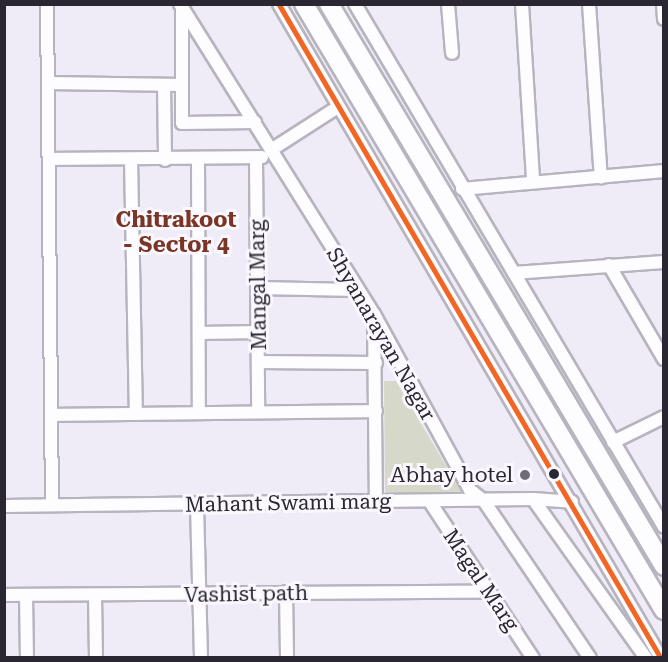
<!DOCTYPE html>
<style>
body{margin:0}
#map{position:relative;width:668px;height:662px;overflow:hidden;background:#efecf7;font-family:"Roboto Serif",serif}
div>[style]{position:absolute}
.green>*{inset:0;background:#d6d9ca}
.roads{filter:drop-shadow(2px 0 #b7b4bf) drop-shadow(-2px 0 #b7b4bf) drop-shadow(0 2px #b7b4bf) drop-shadow(0 -2px #b7b4bf)}
.minor>*{height:12px;margin:-6px;padding:0 6px;transform-origin:6px;border-radius:6px;background:#fdfcfe}
.highway>*{height:18px;margin:-9px;padding:0 9px;transform-origin:9px;border-radius:9px;background:#fdfcfe}
.bus-1>*{height:4.5px;margin:-2.25px;padding:0 2.25px;transform-origin:2.25px;border-radius:2.25px;background:#f26522}
.dots>*{width:16px;height:16px;translate:-50% -50%;box-sizing:border-box;border:3px solid #faf8fe;border-radius:50%}
span{translate:-50% -50%;white-space:nowrap;text-align:center;line-height:1.15;-webkit-text-stroke:6px #faf8fe;paint-order:stroke}
.street-label{font-size:21px;color:#2a2732}
.poi-label{font-size:21px;color:#2a2732}
.right{translate:-100% -50%;text-align:right}
.neighbourhood-label{font-size:22px;color:#7a3525;font-weight:700}
.frame{position:absolute;inset:0;border:6px solid #2a2732;pointer-events:none}
</style>
<div id="map">
<div class="green">
<i style="clip-path:polygon(384px 381px,396px 381px,461px 491px,400px 498px,385px 492px)"></i>
</div>
<div class="roads">
<div class="minor">
<i style="left:47px;top:4px;width:501px;rotate:89.43deg"></i>
<i style="left:180px;top:4px;width:366px;rotate:58deg"></i>
<i style="left:374px;top:314px;width:200px;rotate:61.4deg"></i>
<i style="left:470px;top:490px;width:18px;rotate:38deg"></i>
<i style="left:484px;top:501px;width:189px;rotate:56deg"></i>
<i style="left:279px;top:4px;width:757px;rotate:59.71deg"></i>
<i style="left:355px;top:4px;width:607px;rotate:59.42deg"></i>
<i style="left:448px;top:4px;width:49px;rotate:85.3deg"></i>
<i style="left:522px;top:4px;width:177px;rotate:86.4deg"></i>
<i style="left:589px;top:4px;width:174px;rotate:86.1deg"></i>
<i style="left:663px;top:4px;width:15px;rotate:86deg"></i>
<i style="left:182px;top:8px;width:115px;rotate:90deg"></i>
<i style="left:182px;top:123px;width:73px;rotate:-0.8deg"></i>
<i style="left:48px;top:83px;width:134px;rotate:0.9deg"></i>
<i style="left:164px;top:85px;width:75px;rotate:89.2deg"></i>
<i style="left:271px;top:150px;width:80px;rotate:-32.7deg"></i>
<i style="left:256px;top:158px;width:254px;rotate:89.5deg"></i>
<i style="left:50px;top:159px;width:212px;rotate:-0.5deg"></i>
<i style="left:131px;top:159px;width:255px;rotate:88.9deg"></i>
<i style="left:198px;top:159px;width:254px;rotate:89.8deg"></i>
<i style="left:462px;top:189px;width:203px;rotate:-5.1deg"></i>
<i style="left:609px;top:265px;width:109px;rotate:59.7deg"></i>
<i style="left:514px;top:273px;width:150px;rotate:-4.2deg"></i>
<i style="left:258px;top:288px;width:99px;rotate:1.2deg"></i>
<i style="left:374px;top:318px;width:185px;rotate:89.4deg"></i>
<i style="left:199px;top:333px;width:60px;rotate:-1deg"></i>
<i style="left:259px;top:362px;width:117px;rotate:0.5deg"></i>
<i style="left:52px;top:415px;width:324px;rotate:-0.7deg"></i>
<i style="left:613px;top:442px;width:57px;rotate:-26.1deg"></i>
<i style="left:533px;top:499px;width:195px;rotate:54.6deg"></i>
<i style="left:430px;top:502px;width:187px;rotate:56.6deg"></i>
<i style="left:197px;top:505px;width:153px;rotate:88.5deg"></i>
<i style="left:4px;top:506px;width:529px;rotate:-0.76deg"></i>
<i style="left:533px;top:499px;width:39px;rotate:4deg"></i>
<i style="left:286px;top:592px;width:66px;rotate:89.1deg"></i>
<i style="left:4px;top:595px;width:484px;rotate:-0.4deg"></i>
<i style="left:26px;top:595px;width:63px;rotate:89.1deg"></i>
<i style="left:95px;top:595px;width:63px;rotate:89.1deg"></i>
</div>
<div class="highway">
<i style="left:304px;top:4px;width:705px;rotate:59.29deg"></i>
<i style="left:329px;top:4px;width:654px;rotate:59.2deg"></i>
</div>
</div>
<div class="bus-1">
<i style="left:279px;top:4px;width:757px;rotate:59.71deg"></i>
</div>
<div class="dots">
<i style="left:554px;top:474px;background:#2a2732"></i>
<i style="left:525px;top:475px;background:#6f6c77"></i>
</div>
<div class="street-label">
<span style="left:258px;top:285px;rotate:-91deg">Mangal Marg</span>
<span style="left:381px;top:334px;rotate:60deg">Shyanarayan Nagar</span>
<span style="left:288px;top:503px;rotate:-1deg">Mahant Swami marg</span>
<span style="left:481px;top:580px;rotate:56deg">Magal Marg</span>
<span style="left:246px;top:594px;rotate:-1deg">Vashist path</span>
</div>
<div class="poi-label">
<span class="right" style="left:513px;top:475px">Abhay hotel</span>
</div>
<div class="neighbourhood-label">
<span style="left:176px;top:232px">Chitrakoot<br>- Sector 4</span>
</div>
<div class="frame"></div>
</div>
